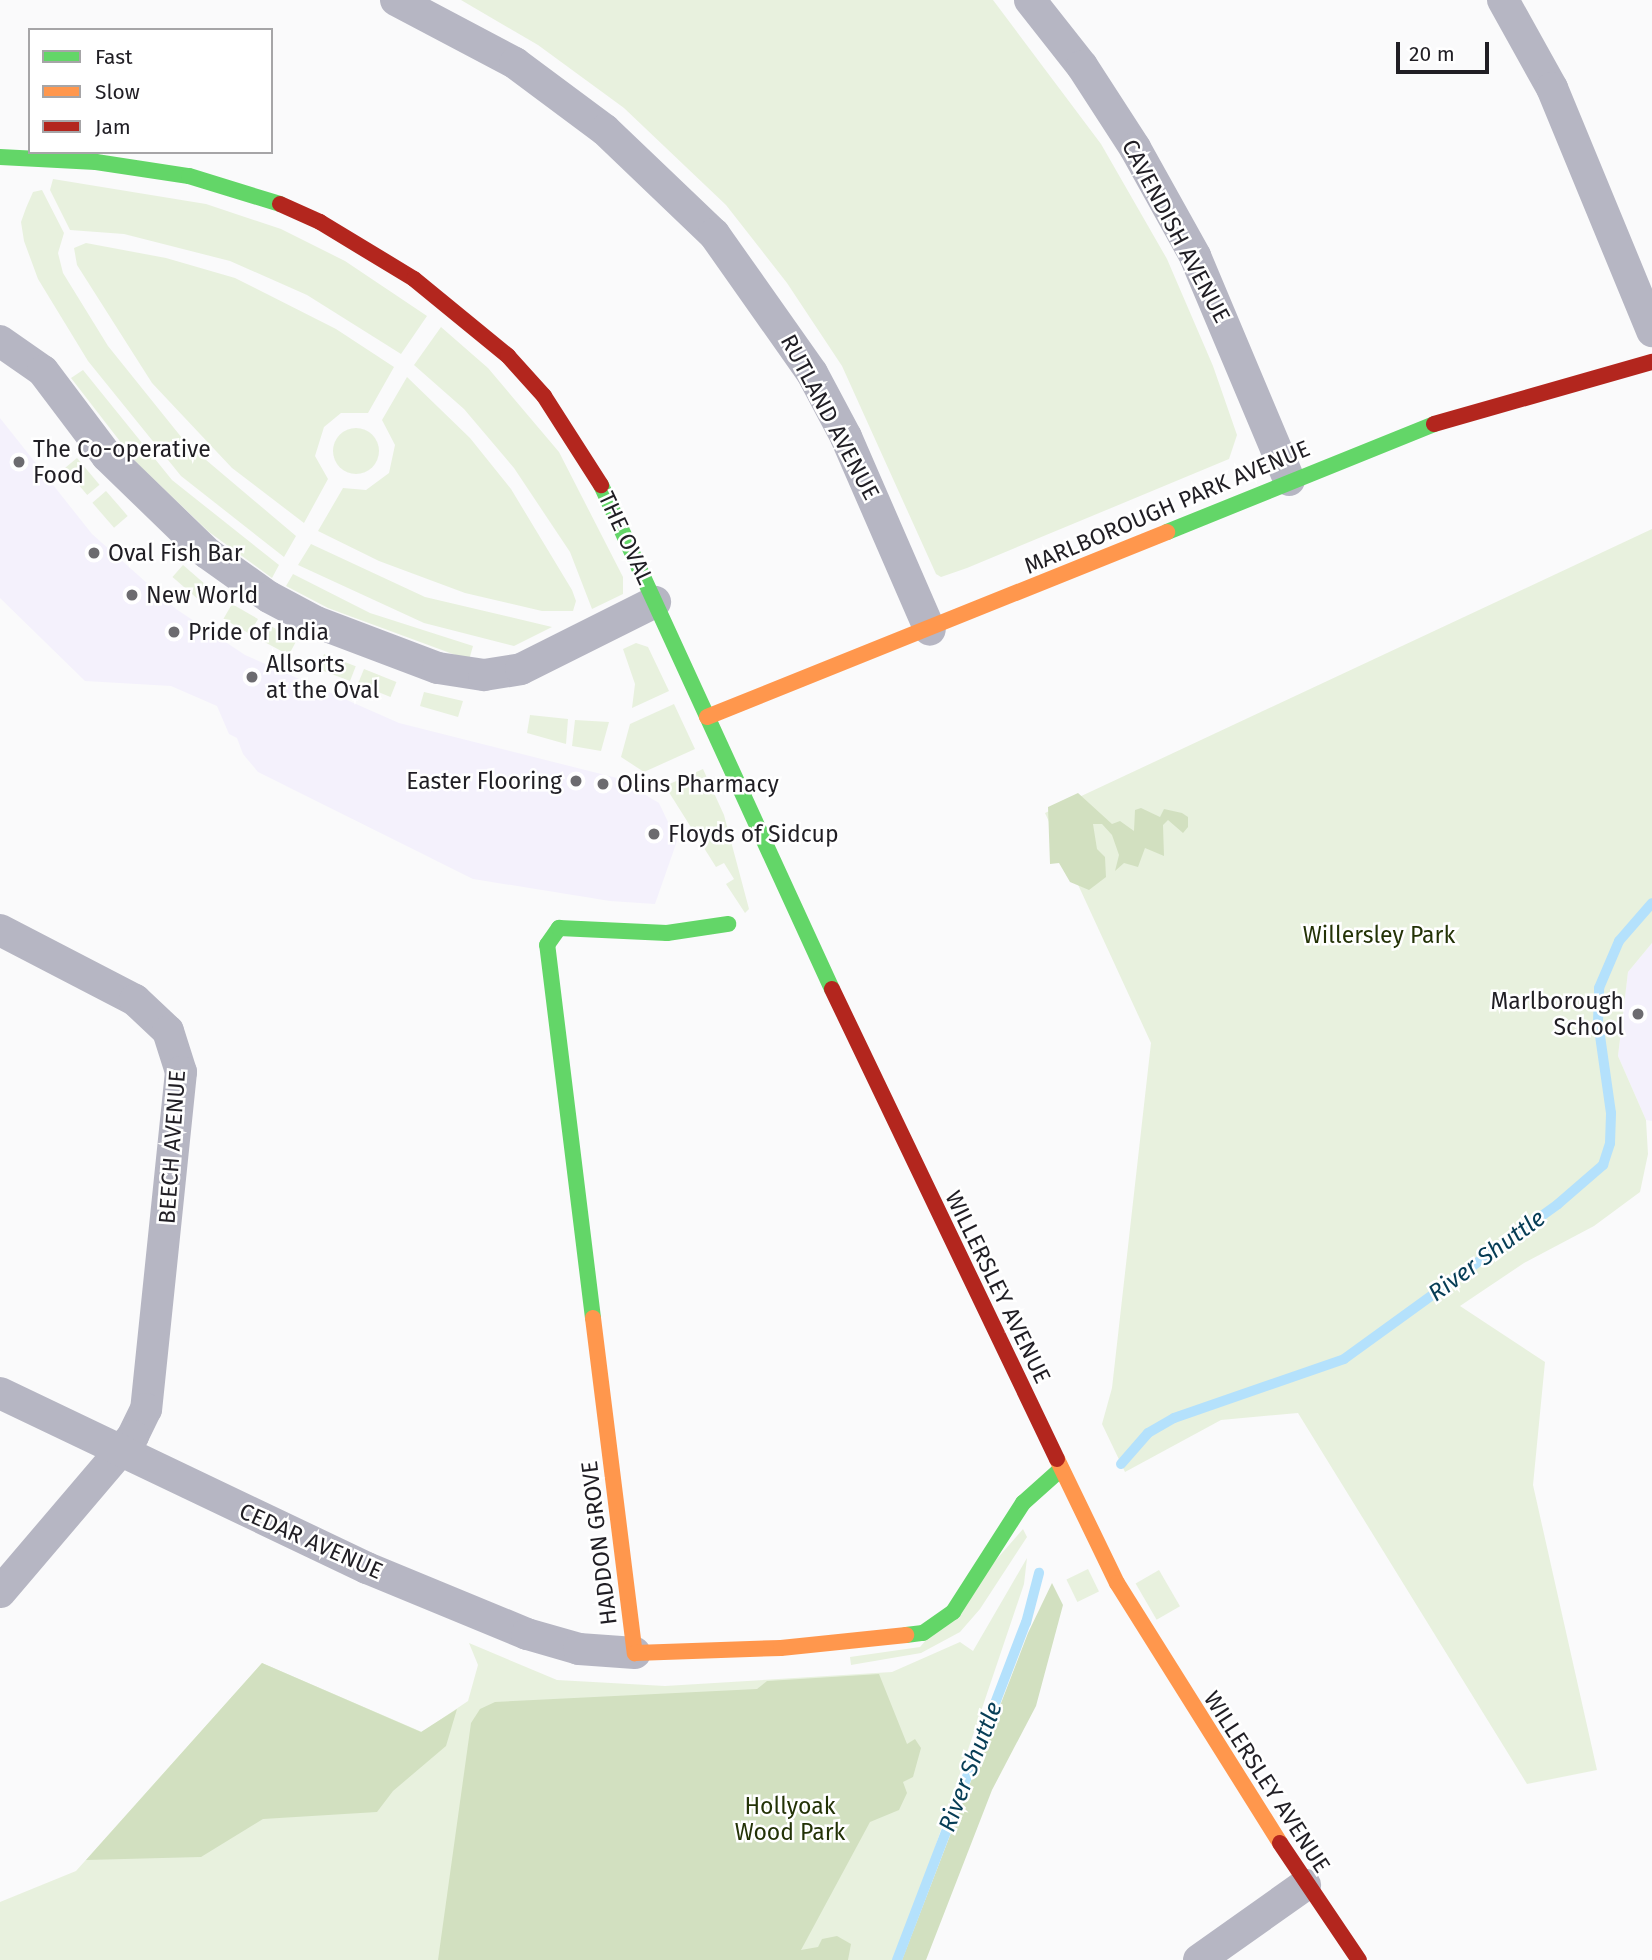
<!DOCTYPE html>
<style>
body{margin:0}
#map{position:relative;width:1652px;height:1960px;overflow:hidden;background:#fafafb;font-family:"Fira Sans",sans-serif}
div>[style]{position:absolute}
.built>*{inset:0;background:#f4f1fc}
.green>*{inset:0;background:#e8f1de;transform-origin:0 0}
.round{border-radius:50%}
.forest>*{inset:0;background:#d2e0c0}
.stream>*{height:10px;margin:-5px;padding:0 5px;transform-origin:5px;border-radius:5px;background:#b4e1fc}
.street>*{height:32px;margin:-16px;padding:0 16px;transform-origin:16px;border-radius:16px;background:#b6b6c3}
.fast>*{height:16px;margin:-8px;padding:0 8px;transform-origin:8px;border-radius:8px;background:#63d668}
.slow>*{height:16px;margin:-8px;padding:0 8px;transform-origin:8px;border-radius:8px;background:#ff974d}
.jam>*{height:16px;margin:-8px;padding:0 8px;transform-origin:8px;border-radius:8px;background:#b3261e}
.dots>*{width:19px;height:19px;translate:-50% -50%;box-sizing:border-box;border:4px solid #fff;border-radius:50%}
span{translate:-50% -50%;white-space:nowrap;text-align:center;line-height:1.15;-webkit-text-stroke:5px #fff;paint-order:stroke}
.street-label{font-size:23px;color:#201e24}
.poi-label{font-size:23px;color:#201e24}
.left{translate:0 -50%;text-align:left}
.right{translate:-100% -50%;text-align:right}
.park-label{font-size:23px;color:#233206}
.water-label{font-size:24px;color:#063d56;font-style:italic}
.legend{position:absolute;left:28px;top:28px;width:245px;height:126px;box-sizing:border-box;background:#fff;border:2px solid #a6a5a7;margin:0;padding:9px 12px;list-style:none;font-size:21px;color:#201e24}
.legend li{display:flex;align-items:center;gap:14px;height:35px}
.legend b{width:35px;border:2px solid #a6a5a7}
.scale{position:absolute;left:1396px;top:42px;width:93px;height:32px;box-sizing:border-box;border:4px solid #201e24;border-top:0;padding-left:9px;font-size:21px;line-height:24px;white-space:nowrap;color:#201e24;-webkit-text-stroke:5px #fff;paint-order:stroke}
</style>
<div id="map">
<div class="built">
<i style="clip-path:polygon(0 418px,92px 534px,176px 609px,245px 655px,399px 723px,617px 778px,659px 803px,677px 841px,655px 904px,610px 901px,473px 879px,258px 772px,243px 754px,237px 738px,229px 734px,217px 706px,171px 686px,85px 681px,0 598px)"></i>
<i style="clip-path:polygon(1652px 943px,1652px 1121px,1646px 1120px,1618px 1056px,1628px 972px)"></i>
</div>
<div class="green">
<i style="clip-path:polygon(461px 0,993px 0,1101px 144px,1167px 259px,1213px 366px,1237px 435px,1229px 459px,967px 568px,941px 577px,936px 574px,842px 366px,787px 283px,726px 205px,624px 108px,538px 45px)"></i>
<i style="clip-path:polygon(53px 179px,206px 204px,281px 229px,345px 261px,427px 316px,401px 354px,307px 295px,230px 261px,124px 234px,70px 230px,50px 190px)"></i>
<i style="clip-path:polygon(42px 190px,64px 233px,58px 253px,63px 273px,108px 346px,186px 443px,296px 536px,284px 557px,181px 476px,88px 361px,38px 279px,24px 241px,21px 222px,26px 208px,33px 192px)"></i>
<i style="clip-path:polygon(86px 243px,166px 258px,235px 278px,336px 329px,394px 367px,368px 413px,341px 413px,324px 427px,315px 456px,328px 479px,304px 523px,232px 468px,152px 383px,77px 265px,74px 248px)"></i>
<i style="clip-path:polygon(441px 327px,488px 368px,559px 452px,623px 577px,623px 594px,592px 609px,570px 552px,514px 468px,464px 409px,414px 365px)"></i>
<i style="clip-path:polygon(83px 370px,172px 480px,279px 565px,272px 578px,209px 532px,136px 462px,71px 378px)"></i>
<i style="clip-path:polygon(407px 377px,470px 438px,511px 489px,572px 590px,576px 601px,573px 611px,542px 611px,465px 593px,379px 561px,318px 531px,343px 488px,366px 490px,389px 473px,395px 445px,382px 420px)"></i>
<i class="round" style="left:333px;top:428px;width:46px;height:46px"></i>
<i style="left:77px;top:458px;width:35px;height:16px;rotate:50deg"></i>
<i style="left:106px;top:491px;width:33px;height:18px;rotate:49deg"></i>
<i style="clip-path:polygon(1652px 529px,1652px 943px,1628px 972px,1618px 1056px,1646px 1120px,1648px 1154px,1640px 1192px,1594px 1226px,1524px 1263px,1460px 1306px,1545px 1362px,1533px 1485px,1597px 1770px,1527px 1784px,1298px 1413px,1221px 1420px,1125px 1472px,1102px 1424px,1112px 1388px,1151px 1043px,1045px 813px)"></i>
<i style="clip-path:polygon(311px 544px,425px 597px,552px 627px,514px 646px,424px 623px,298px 565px)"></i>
<i style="left:183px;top:565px;width:32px;height:16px;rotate:41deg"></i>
<i style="clip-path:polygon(293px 574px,370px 613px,473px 646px,469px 660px,328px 608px,286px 586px)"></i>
<i style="left:232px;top:604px;width:30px;height:17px;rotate:30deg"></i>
<i style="left:265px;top:623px;width:36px;height:17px;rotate:28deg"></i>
<i style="clip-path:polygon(636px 643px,648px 647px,669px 691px,632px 708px,635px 684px,623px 649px)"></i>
<i style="left:324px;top:654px;width:34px;height:16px;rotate:21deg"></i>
<i style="left:364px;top:669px;width:35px;height:16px;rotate:22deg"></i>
<i style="clip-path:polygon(424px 692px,463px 701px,458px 717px,420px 706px)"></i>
<i style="clip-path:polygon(674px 704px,695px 749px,644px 772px,621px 757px,630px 724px)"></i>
<i style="clip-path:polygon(530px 715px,568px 719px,566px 744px,527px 733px)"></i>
<i style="clip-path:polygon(575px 720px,609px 722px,601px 751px,572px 746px)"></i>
<i style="clip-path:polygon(703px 769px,724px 815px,749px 909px,745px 913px,726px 884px,734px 879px,724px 863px,716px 867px,665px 786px)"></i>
<i style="clip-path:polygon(1023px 1529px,1027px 1537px,980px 1609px,960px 1632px,921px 1653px,851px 1665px,850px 1657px,920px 1647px)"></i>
<i style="clip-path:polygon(1027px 1558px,1024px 1584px,897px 1960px,0 1960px,0 1902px,76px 1871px,262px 1663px,422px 1732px,468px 1701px,478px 1665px,469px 1643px,557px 1680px,665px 1686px,892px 1672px,960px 1642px,973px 1651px)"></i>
<i style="left:1088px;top:1569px;width:25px;height:24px;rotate:64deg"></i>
<i style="left:1159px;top:1570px;width:42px;height:27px;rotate:60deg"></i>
</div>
<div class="forest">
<i style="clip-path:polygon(1078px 793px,1112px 824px,1120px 821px,1134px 831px,1135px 810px,1141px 808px,1160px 817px,1164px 809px,1182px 813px,1188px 817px,1188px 827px,1183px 833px,1168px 820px,1163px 825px,1164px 856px,1145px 848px,1138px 867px,1124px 863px,1115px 871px,1119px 855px,1112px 835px,1102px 824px,1093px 824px,1097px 849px,1105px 857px,1106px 877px,1089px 890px,1070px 882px,1059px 863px,1050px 864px,1048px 807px)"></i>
<i style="clip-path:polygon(1052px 1583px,1063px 1605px,1036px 1706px,992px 1790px,926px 1960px,902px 1960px,1028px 1633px)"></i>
<i style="clip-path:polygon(262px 1663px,421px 1732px,457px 1709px,446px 1746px,393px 1791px,377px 1812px,263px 1819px,201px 1857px,86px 1860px)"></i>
<i style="clip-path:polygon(879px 1674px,907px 1744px,915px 1739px,921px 1748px,913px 1777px,903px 1782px,907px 1793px,899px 1810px,870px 1822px,801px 1950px,818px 1947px,822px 1939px,837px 1936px,851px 1944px,848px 1960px,438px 1960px,471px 1723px,480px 1709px,495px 1702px,757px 1689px,767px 1681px)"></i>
</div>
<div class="stream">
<i style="left:1121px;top:1464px;width:41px;rotate:-48.9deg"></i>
<i style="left:1148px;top:1433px;width:30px;rotate:-30deg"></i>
<i style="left:1174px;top:1418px;width:180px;rotate:-19.1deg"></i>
<i style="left:1344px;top:1359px;width:264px;rotate:-35.9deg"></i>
<i style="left:1558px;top:1204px;width:60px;rotate:-40.9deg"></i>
<i style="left:1603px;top:1165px;width:23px;rotate:-72deg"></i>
<i style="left:1610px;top:1143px;width:30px;rotate:-88deg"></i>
<i style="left:1611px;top:1113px;width:92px;rotate:-98.1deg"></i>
<i style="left:1598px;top:1022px;width:34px;rotate:-88deg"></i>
<i style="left:1599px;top:988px;width:51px;rotate:-66.9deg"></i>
<i style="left:1619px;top:941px;width:50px;rotate:-49deg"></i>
<i style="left:897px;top:1960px;width:361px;rotate:-69.1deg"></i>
<i style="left:1026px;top:1623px;width:52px;rotate:-75.4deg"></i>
</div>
<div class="street">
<i style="left:396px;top:0;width:135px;rotate:27.9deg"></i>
<i style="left:515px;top:63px;width:112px;rotate:36.7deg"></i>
<i style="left:605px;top:130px;width:151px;rotate:43.7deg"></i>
<i style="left:714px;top:234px;width:170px;rotate:54.8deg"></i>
<i style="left:812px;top:373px;width:72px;rotate:62deg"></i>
<i style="left:846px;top:437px;width:210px;rotate:66.5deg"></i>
<i style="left:1030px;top:0;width:84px;rotate:51.8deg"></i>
<i style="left:1082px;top:66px;width:98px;rotate:57.1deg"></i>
<i style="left:1135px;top:148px;width:124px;rotate:60.9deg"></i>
<i style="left:1195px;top:256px;width:243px;rotate:67.2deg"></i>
<i style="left:1503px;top:0;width:101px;rotate:60.9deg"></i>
<i style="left:1552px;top:88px;width:263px;rotate:67.6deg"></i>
<i style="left:0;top:341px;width:52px;rotate:34.9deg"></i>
<i style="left:43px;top:371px;width:106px;rotate:53deg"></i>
<i style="left:107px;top:456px;width:139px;rotate:44.1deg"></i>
<i style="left:207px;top:553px;width:76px;rotate:35.4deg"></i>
<i style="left:269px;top:597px;width:53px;rotate:28deg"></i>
<i style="left:316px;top:622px;width:130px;rotate:20.7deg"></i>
<i style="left:438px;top:668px;width:47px;rotate:8.7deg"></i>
<i style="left:484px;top:675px;width:37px;rotate:-9deg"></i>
<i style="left:521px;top:669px;width:150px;rotate:-26.6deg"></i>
<i style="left:0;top:930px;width:152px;rotate:27.4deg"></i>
<i style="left:135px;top:1000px;width:45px;rotate:43.2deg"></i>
<i style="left:168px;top:1031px;width:43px;rotate:72.4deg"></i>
<i style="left:181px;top:1072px;width:339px;rotate:95.9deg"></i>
<i style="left:146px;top:1409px;width:30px;rotate:116deg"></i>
<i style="left:133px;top:1436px;width:205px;rotate:130.4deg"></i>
<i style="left:0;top:1393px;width:407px;rotate:25.5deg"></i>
<i style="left:367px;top:1568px;width:173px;rotate:22.4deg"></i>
<i style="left:527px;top:1634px;width:54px;rotate:16.1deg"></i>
<i style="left:579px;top:1649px;width:56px;rotate:4.1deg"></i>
<i style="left:1199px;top:1960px;width:130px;rotate:-35.3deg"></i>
</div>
<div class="fast">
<i style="left:0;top:157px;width:96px;rotate:3deg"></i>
<i style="left:96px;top:162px;width:94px;rotate:8.6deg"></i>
<i style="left:189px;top:176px;width:95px;rotate:17.1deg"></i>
<i style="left:601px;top:485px;width:554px;rotate:65.38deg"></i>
<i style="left:1167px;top:532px;width:288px;rotate:-22deg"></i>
<i style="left:593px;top:1318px;width:376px;rotate:-97deg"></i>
<i style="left:547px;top:945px;width:21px;rotate:-55deg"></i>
<i style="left:559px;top:928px;width:108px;rotate:2.7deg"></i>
<i style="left:667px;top:933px;width:62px;rotate:-8.4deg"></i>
<i style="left:906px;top:1635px;width:17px;rotate:-7deg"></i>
<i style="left:923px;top:1633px;width:37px;rotate:-35deg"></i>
<i style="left:953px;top:1612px;width:130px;rotate:-57.3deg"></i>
<i style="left:1023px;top:1503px;width:51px;rotate:-41.8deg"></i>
</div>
<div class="slow">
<i style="left:707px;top:717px;width:496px;rotate:-21.9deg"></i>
<i style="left:593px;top:1318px;width:338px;rotate:82.9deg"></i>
<i style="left:635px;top:1653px;width:146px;rotate:-2deg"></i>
<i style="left:781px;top:1648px;width:126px;rotate:-5.9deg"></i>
<i style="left:1057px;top:1459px;width:138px;rotate:64.2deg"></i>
<i style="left:1117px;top:1583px;width:307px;rotate:57.9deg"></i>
</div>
<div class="jam">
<i style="left:280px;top:204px;width:44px;rotate:24.2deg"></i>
<i style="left:320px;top:222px;width:110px;rotate:31.2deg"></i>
<i style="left:414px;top:279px;width:122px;rotate:39.3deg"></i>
<i style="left:508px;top:356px;width:54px;rotate:48deg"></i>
<i style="left:544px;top:396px;width:106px;rotate:57.4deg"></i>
<i style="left:1434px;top:424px;width:227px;rotate:-15.9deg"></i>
<i style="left:832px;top:989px;width:521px;rotate:64.42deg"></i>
<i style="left:1280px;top:1843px;width:141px;rotate:56deg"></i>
</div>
<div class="dots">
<i style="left:19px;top:462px;background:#6c6b6f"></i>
<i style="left:94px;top:553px;background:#6c6b6f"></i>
<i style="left:132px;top:595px;background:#6c6b6f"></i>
<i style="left:174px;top:632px;background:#6c6b6f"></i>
<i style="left:252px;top:677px;background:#6c6b6f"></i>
<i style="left:576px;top:781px;background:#6c6b6f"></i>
<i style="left:603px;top:784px;background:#6c6b6f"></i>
<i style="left:654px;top:834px;background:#6c6b6f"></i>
<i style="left:1638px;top:1014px;background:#6c6b6f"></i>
</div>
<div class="street-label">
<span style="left:1176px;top:231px;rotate:62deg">CAVENDISH AVENUE</span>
<span style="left:830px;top:417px;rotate:62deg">RUTLAND AVENUE</span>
<span style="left:1167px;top:507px;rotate:-23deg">MARLBOROUGH PARK AVENUE</span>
<span style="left:626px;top:538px;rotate:65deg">THE OVAL</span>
<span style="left:172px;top:1147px;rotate:-86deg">BEECH AVENUE</span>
<span style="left:998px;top:1287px;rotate:64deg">WILLERSLEY AVENUE</span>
<span style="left:311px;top:1541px;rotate:24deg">CEDAR AVENUE</span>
<span style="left:599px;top:1543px;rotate:-97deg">HADDON GROVE</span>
<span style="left:1267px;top:1782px;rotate:57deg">WILLERSLEY AVENUE</span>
</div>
<div class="poi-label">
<span class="left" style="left:33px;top:462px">The Co-operative<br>Food</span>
<span class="left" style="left:108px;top:553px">Oval Fish Bar</span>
<span class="left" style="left:146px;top:595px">New World</span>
<span class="left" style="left:188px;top:632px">Pride of India</span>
<span class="left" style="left:266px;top:677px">Allsorts<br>at the Oval</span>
<span class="right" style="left:562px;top:781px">Easter Flooring</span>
<span class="left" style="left:617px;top:784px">Olins Pharmacy</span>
<span class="left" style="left:668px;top:834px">Floyds of Sidcup</span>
<span class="right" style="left:1624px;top:1014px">Marlborough<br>School</span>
</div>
<div class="park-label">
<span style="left:1379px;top:935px">Willersley Park</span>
<span style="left:790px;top:1819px">Hollyoak<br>Wood Park</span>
</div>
<div class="water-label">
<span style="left:1487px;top:1256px;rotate:-36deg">River Shuttle</span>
<span style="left:971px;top:1767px;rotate:-69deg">River Shuttle</span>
</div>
<ul class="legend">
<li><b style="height:9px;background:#63d668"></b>Fast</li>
<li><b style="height:9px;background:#ff974d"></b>Slow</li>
<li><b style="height:9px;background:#b3261e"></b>Jam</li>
</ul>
<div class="scale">20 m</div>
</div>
